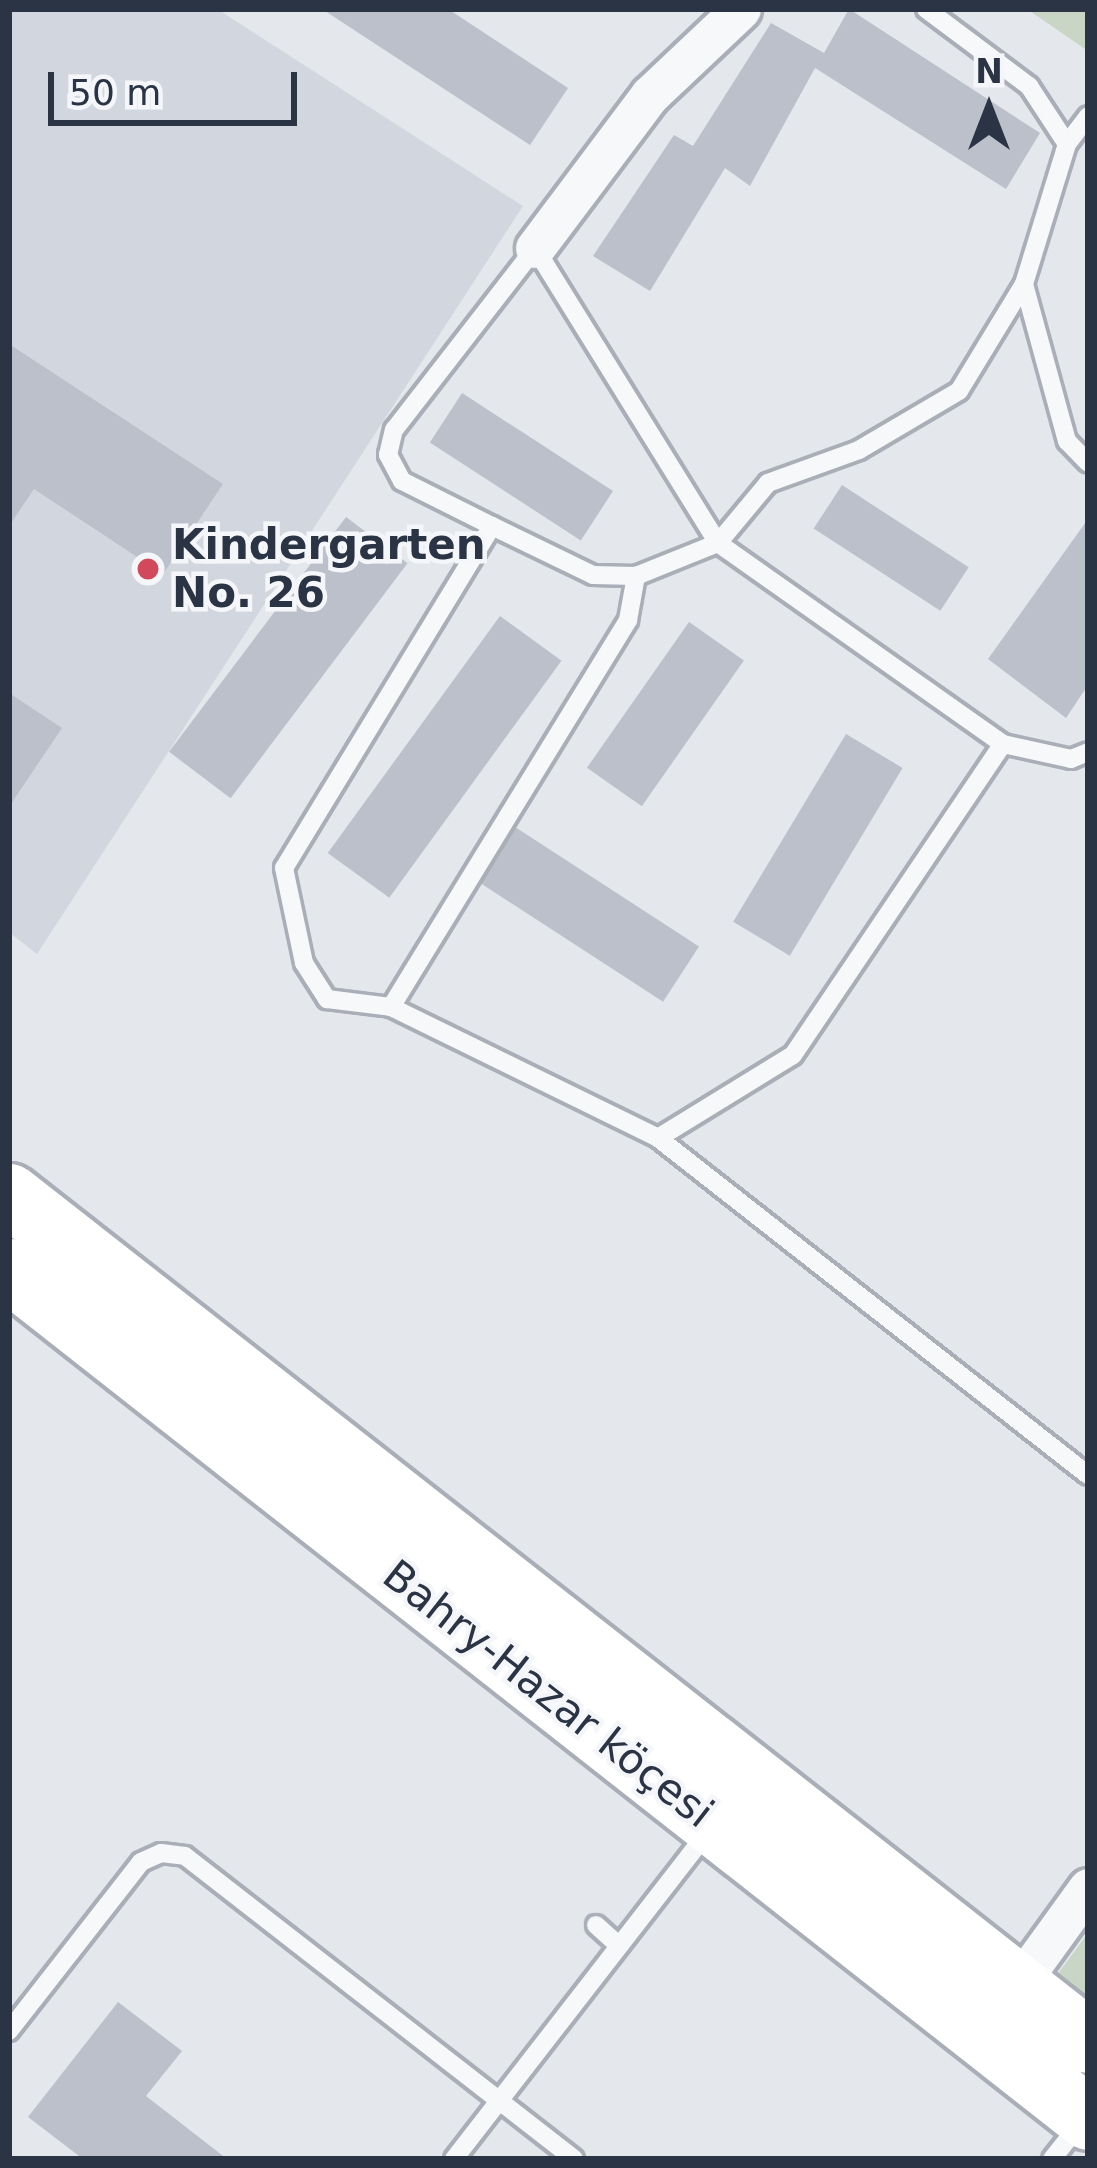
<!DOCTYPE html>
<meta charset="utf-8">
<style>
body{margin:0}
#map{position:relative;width:1097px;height:2168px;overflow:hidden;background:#e4e7ec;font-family:"DejaVu Sans",sans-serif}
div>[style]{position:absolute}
.built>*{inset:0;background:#d2d6de}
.green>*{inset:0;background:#c9d6c5}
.building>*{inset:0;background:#bbc0ca;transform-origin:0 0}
.roads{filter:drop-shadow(3px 0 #a9aeb7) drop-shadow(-3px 0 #a9aeb7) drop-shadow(0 3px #a9aeb7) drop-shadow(0 -3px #a9aeb7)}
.service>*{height:18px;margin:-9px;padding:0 9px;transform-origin:9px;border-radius:9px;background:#f7f8fa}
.minor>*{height:39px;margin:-19.5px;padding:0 19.5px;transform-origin:19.5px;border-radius:19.5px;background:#f7f8fa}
.trunk>*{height:63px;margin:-31.5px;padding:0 31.5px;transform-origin:31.5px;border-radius:31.5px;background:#fff}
.dots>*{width:33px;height:33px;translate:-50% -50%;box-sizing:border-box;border:6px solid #f4f6f9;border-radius:50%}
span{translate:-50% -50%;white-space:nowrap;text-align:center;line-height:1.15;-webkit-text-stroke:9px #f4f6f9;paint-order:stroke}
.poi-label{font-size:42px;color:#2b3445;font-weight:700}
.left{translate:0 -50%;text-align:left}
.street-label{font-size:42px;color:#2b3445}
.frame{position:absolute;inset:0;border:12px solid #2b3445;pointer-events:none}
.north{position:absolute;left:929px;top:48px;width:120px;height:120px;-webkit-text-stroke:9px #f4f6f9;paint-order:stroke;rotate:0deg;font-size:33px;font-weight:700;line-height:48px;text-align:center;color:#2b3445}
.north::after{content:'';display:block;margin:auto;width:42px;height:54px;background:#2b3445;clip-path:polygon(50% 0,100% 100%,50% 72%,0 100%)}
.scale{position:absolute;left:48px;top:72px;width:249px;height:54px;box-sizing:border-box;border:6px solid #2b3445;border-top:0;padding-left:15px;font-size:36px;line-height:42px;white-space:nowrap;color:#2b3445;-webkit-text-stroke:9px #f4f6f9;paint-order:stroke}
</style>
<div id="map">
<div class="built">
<i style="clip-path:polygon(9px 9px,217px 9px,523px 206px,37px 954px,9px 932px)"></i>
</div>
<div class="green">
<i style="clip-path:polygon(1027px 9px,1088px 9px,1088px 51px)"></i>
<i style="clip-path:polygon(1088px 1933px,1088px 2005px,1054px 1979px)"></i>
</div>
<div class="building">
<i style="clip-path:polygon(322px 9px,448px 9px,568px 88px,530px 145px)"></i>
<i style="clip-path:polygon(849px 9px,1040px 133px,1006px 189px,815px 68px,750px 186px,725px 168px,650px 291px,593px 256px,674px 135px,693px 146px,771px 23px,824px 53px)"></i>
<i style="clip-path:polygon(9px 344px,223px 484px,163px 574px,34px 489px,9px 526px)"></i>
<i style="left:462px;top:393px;width:180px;height:59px;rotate:33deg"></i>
<i style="left:842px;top:485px;width:151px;height:52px;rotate:33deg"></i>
<i style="left:346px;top:517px;width:77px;height:294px;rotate:37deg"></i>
<i style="clip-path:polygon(1088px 519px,1088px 685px,1066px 718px,988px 659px)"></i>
<i style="left:500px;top:616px;width:76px;height:293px;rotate:36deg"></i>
<i style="left:689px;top:622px;width:67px;height:178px;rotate:35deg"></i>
<i style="clip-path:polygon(9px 693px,62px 728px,9px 807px)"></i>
<i style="left:846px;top:734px;width:66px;height:219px;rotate:31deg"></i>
<i style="left:512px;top:825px;width:223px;height:66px;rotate:33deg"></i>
<i style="clip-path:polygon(118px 2002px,182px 2051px,146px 2096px,227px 2159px,83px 2159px,28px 2117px)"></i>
</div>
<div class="roads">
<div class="service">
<i style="left:926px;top:9px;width:129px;rotate:36.8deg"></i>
<i style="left:1029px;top:86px;width:69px;rotate:56.8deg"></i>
<i style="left:1067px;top:144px;width:146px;rotate:107.1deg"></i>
<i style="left:1024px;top:284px;width:125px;rotate:121.3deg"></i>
<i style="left:959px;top:391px;width:116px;rotate:149.5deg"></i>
<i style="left:859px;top:450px;width:97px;rotate:160.1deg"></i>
<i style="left:768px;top:483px;width:78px;rotate:129.8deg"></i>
<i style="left:718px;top:543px;width:88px;rotate:158.1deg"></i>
<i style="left:636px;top:576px;width:43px;rotate:-178.7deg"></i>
<i style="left:593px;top:575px;width:112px;rotate:-154.1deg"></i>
<i style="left:492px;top:526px;width:101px;rotate:-153.4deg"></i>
<i style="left:402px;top:481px;width:30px;rotate:-118deg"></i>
<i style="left:388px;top:455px;width:26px;rotate:-77deg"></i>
<i style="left:394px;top:430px;width:230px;rotate:-52.2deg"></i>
<i style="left:535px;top:248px;width:347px;rotate:58.2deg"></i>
<i style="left:718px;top:543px;width:349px;rotate:35.2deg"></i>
<i style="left:1003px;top:744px;width:70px;rotate:12.4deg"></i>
<i style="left:1071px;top:759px;width:18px;rotate:-22deg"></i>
<i style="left:1067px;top:144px;width:35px;rotate:-53deg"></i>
<i style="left:1024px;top:284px;width:163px;rotate:74.7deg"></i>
<i style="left:1067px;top:441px;width:30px;rotate:46deg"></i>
<i style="left:492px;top:526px;width:400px;rotate:121.3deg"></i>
<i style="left:284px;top:868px;width:97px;rotate:78.1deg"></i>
<i style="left:304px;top:963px;width:43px;rotate:57.4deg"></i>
<i style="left:327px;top:999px;width:64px;rotate:7.1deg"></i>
<i style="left:391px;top:1007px;width:297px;rotate:26.1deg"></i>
<i style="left:658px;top:1138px;width:158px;rotate:-31.6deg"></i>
<i style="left:793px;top:1055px;width:375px;rotate:-56deg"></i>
<i style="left:391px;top:1007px;width:454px;rotate:-58.5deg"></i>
<i style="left:628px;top:620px;width:45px;rotate:-79.7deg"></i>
<i style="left:658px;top:1138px;width:546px;rotate:38.09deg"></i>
<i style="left:596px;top:1925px;width:31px;rotate:42deg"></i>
<i style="left:9px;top:2031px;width:214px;rotate:-52deg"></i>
<i style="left:141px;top:1862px;width:22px;rotate:-24deg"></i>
<i style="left:161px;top:1853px;width:24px;rotate:7deg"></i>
<i style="left:185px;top:1856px;width:493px;rotate:37.9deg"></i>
<i style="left:454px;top:2159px;width:413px;rotate:-52.2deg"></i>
<i style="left:1052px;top:2159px;width:43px;rotate:-51.5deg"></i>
</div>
<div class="minor">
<i style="left:535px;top:248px;width:191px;rotate:-53.1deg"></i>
<i style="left:650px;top:95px;width:125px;rotate:-43.4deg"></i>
<i style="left:1017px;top:1986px;width:121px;rotate:-54.1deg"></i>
</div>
<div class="trunk">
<i style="left:9px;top:1195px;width:1371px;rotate:38.1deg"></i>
<i style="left:9px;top:1270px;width:1372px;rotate:38.16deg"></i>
</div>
</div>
<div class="dots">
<i style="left:148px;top:569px;background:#d1495b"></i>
</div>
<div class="poi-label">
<span class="left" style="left:172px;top:569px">Kindergarten<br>No. 26</span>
</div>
<div class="street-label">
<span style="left:548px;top:1694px;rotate:38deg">Bahry-Hazar köçesi</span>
</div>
<div class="frame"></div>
<div class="north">N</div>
<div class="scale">50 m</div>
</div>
